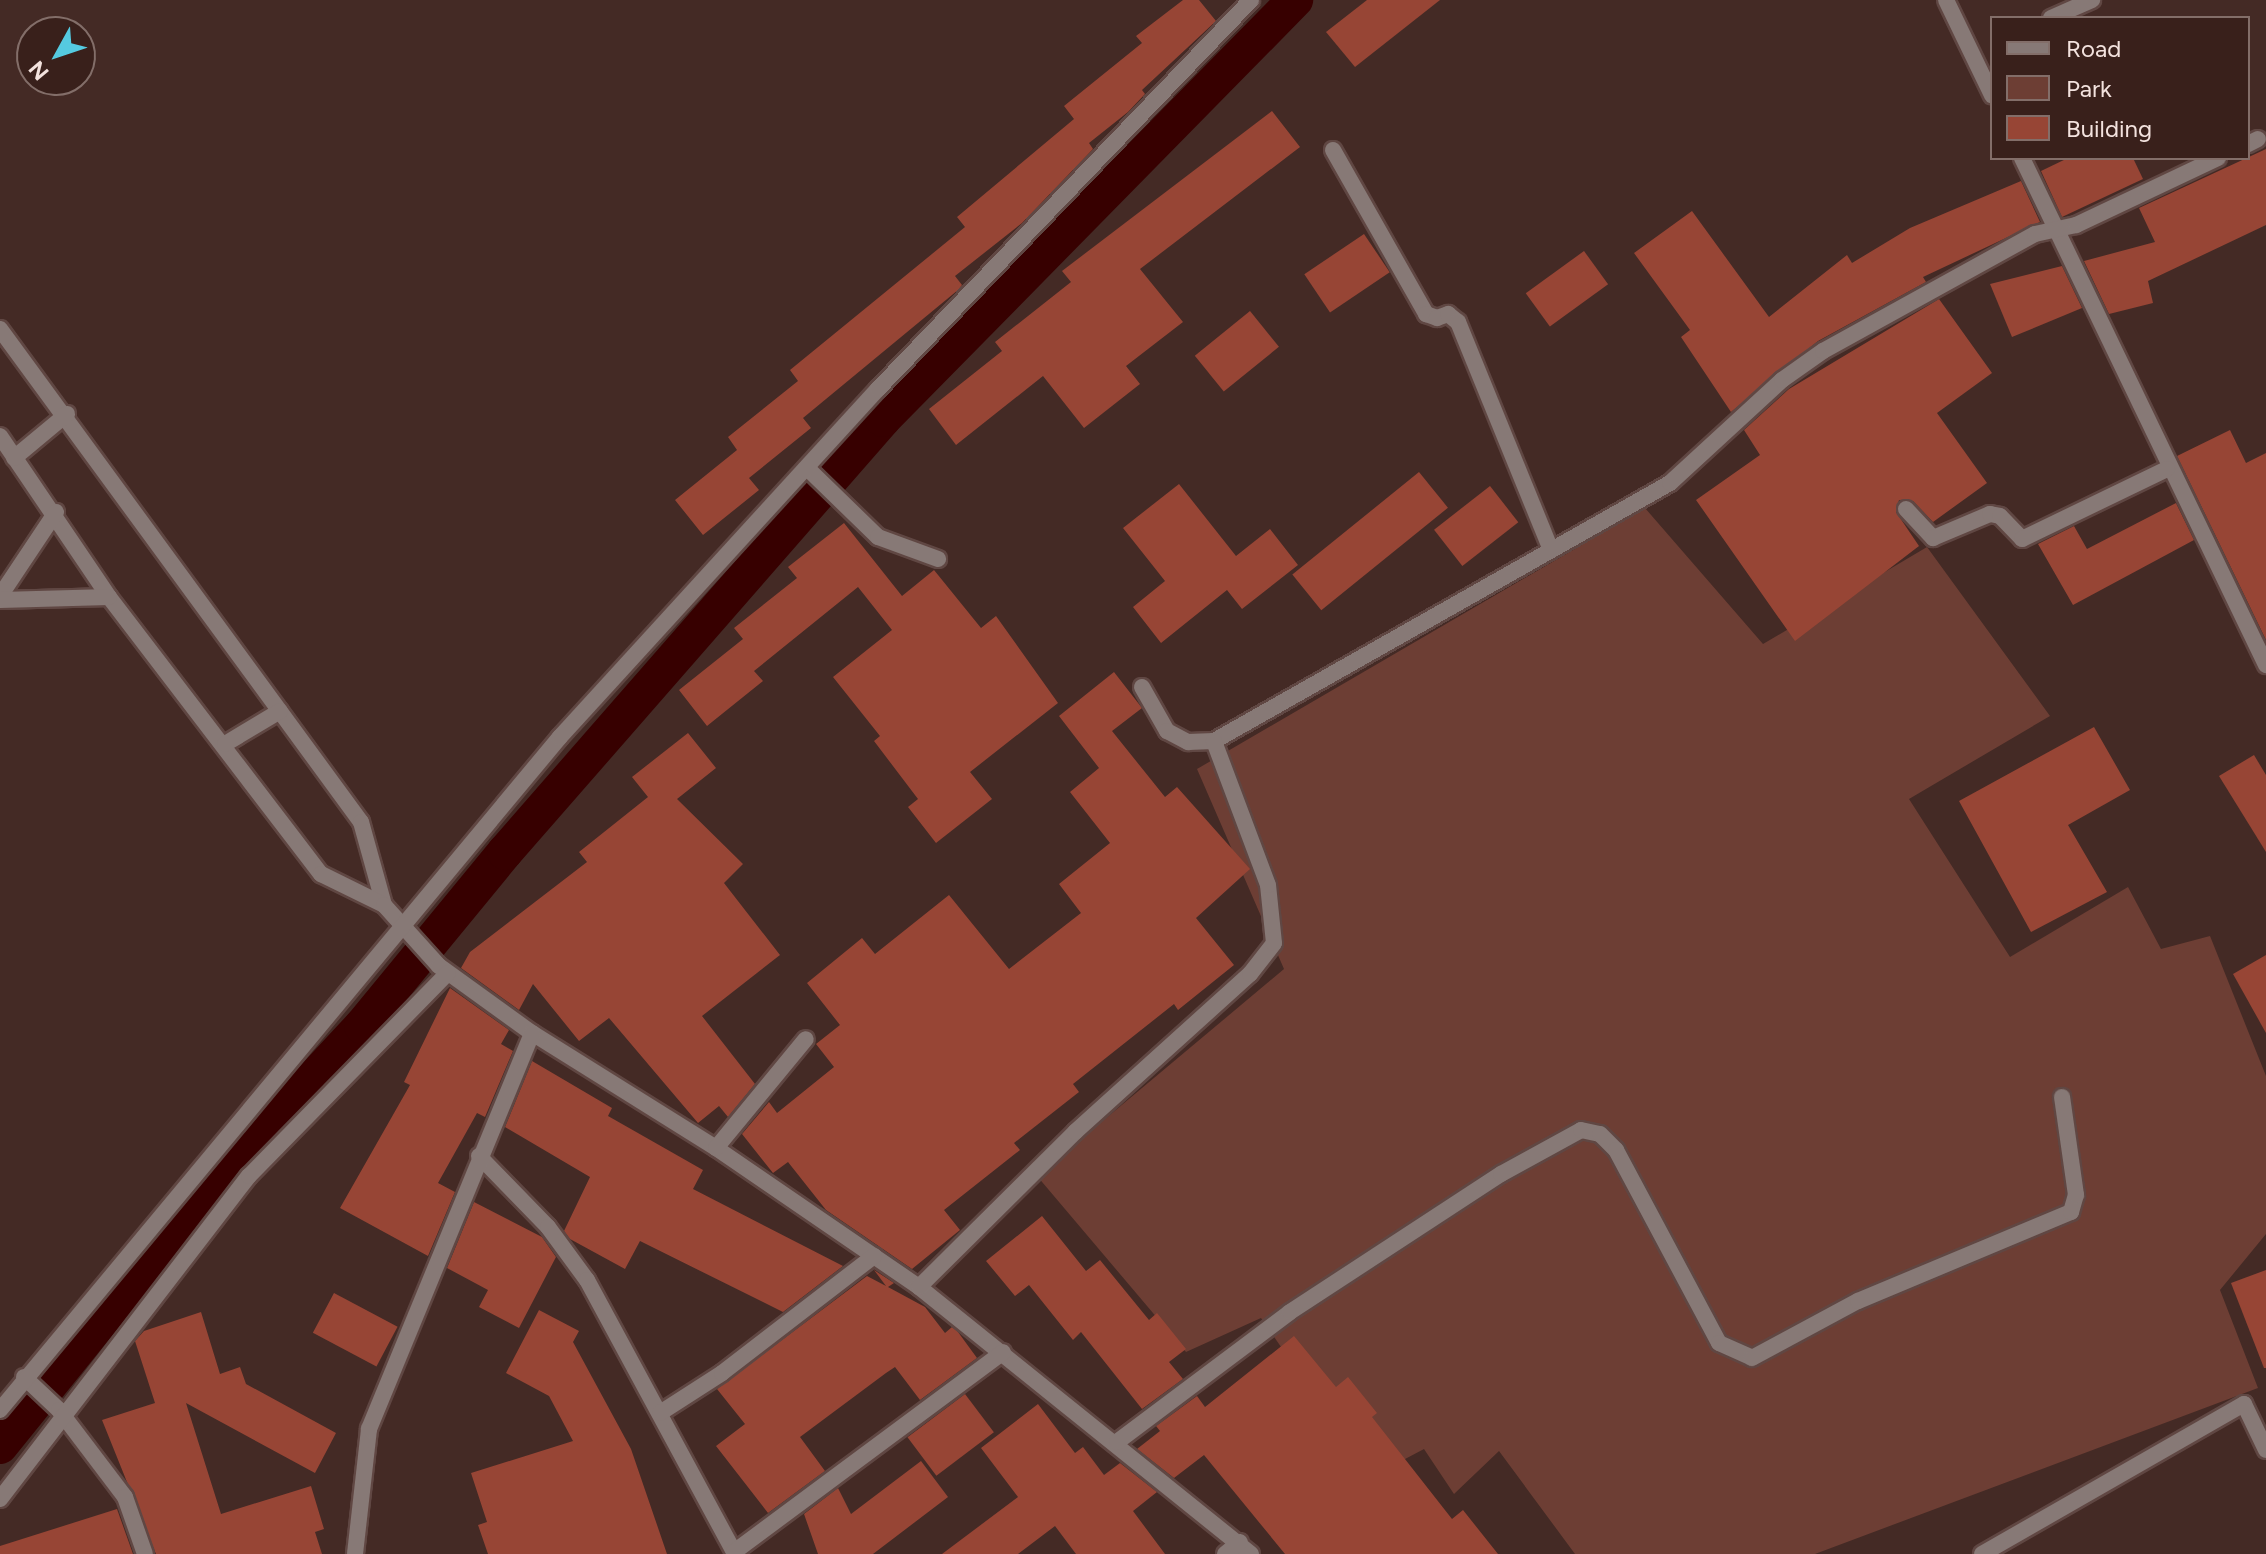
<!DOCTYPE html>
<style>
body{margin:0}
#map{position:relative;width:2266px;height:1554px;overflow:hidden;background:#442a25;font-family:Figtree,sans-serif}
div>[style]{position:absolute}
.green>*{inset:0;background:#6d3e34}
.canal>*{height:36px;margin:-18px;padding:0 18px;transform-origin:18px;border-radius:18px;background:#370000}
.building>*{inset:0;background:#974535;transform-origin:0 0}
.roads{filter:drop-shadow(2px 0 #604743) drop-shadow(-2px 0 #604743) drop-shadow(0 2px #604743) drop-shadow(0 -2px #604743)}
.minor>*{height:16px;margin:-8px;padding:0 8px;transform-origin:8px;border-radius:8px;background:#877976}
span{translate:-50% -50%;white-space:nowrap;text-align:center;line-height:1.15;-webkit-text-stroke:6px #39201b;paint-order:stroke}
.legend{position:absolute;left:1990px;top:16px;width:260px;height:144px;box-sizing:border-box;background:#39201b;border:2px solid #836e69;margin:0;padding:10px 14px;list-style:none;font-size:24px;color:#f3e2de}
.legend li{display:flex;align-items:center;gap:16px;height:40px}
.legend b{width:40px;border:2px solid #836e69}
.north{position:absolute;left:16px;top:16px;width:80px;height:80px;box-sizing:border-box;background:#39201b;border:2px solid #836e69;border-radius:50%;rotate:230deg;font-size:22px;font-weight:700;line-height:32px;text-align:center;color:#f3e2de}
.north::after{content:'';display:block;margin:auto;width:28px;height:36px;background:#55cae0;clip-path:polygon(50% 0,100% 100%,50% 72%,0 100%)}
</style>
<div id="map">
<div class="green">
<i style="clip-path:polygon(1645px 508px,1763px 644px,1927px 547px,2050px 716px,1909px 799px,2010px 957px,2128px 887px,2161px 949px,2210px 936px,2266px 1076px,2266px 1234px,2220px 1290px,2258px 1388px,1815px 1554px,1575px 1554px,1499px 1451px,1454px 1494px,1424px 1449px,1371px 1477px,1261px 1318px,1186px 1352px,1037px 1176px,1284px 969px,1197px 769px)"></i>
</div>
<div class="canal">
<i style="left:0;top:1446px;width:299px;rotate:-51.1deg"></i>
<i style="left:188px;top:1213px;width:255px;rotate:-47.1deg"></i>
<i style="left:362px;top:1026px;width:225px;rotate:-50.6deg"></i>
<i style="left:505px;top:852px;width:575px;rotate:-48.88deg"></i>
<i style="left:883px;top:419px;width:588px;rotate:-45.48deg"></i>
</div>
<div class="building">
<i style="clip-path:polygon(1183px 0,1199px 0,1216px 21px,1142px 90px,1145px 94px,1128px 112px,1089px 143px,1093px 149px,1022px 223px,955px 276px,962px 285px,958px 290px,803px 418px,811px 428px,749px 478px,759px 490px,703px 535px,675px 500px,737px 450px,728px 437px,798px 381px,790px 370px,965px 227px,957px 217px,1074px 119px,1064px 106px,1142px 43px,1136px 36px)"></i>
<i style="clip-path:polygon(1367px 0,1440px 0,1355px 67px,1326px 32px)"></i>
<i style="clip-path:polygon(1272px 111px,1300px 147px,1140px 269px,1183px 322px,1126px 366px,1140px 384px,1084px 428px,1043px 376px,956px 445px,929px 409px,1002px 351px,995px 342px,1071px 282px,1062px 271px)"></i>
<i style="clip-path:polygon(2266px 149px,2266px 225px,2148px 281px,2153px 303px,2109px 314px,2084px 261px,2155px 242px,2139px 208px)"></i>
<i style="clip-path:polygon(2068px 158px,2133px 158px,2143px 179px,2062px 217px,2041px 171px)"></i>
<i style="clip-path:polygon(2021px 181px,2040px 222px,1923px 277px,1926px 282px,1818px 341px,1731px 412px,1681px 337px,1690px 330px,1634px 253px,1692px 211px,1769px 317px,1847px 255px,1852px 263px,1910px 228px)"></i>
<i style="left:1364px;top:234px;width:46px;height:72px;rotate:56deg"></i>
<i style="left:1584px;top:251px;width:41px;height:72px;rotate:54deg"></i>
<i style="clip-path:polygon(2062px 266px,2082px 308px,2012px 337px,1990px 284px)"></i>
<i style="clip-path:polygon(1939px 299px,1992px 373px,1937px 413px,1987px 483px,1933px 522px,1913px 501px,1899px 500px,1896px 512px,1919px 546px,1795px 641px,1696px 500px,1760px 455px,1744px 430px,1789px 389px)"></i>
<i style="left:1250px;top:311px;width:46px;height:71px;rotate:51deg"></i>
<i style="clip-path:polygon(2230px 430px,2246px 463px,2266px 453px,2266px 640px,2177px 456px)"></i>
<i style="left:1419px;top:472px;width:46px;height:163px;rotate:51deg"></i>
<i style="clip-path:polygon(1179px 484px,1236px 556px,1270px 529px,1298px 565px,1242px 609px,1227px 590px,1161px 643px,1133px 607px,1165px 581px,1123px 528px)"></i>
<i style="left:1490px;top:486px;width:46px;height:71px;rotate:52deg"></i>
<i style="clip-path:polygon(2176px 503px,2194px 540px,2073px 605px,2038px 544px,2074px 526px,2087px 549px)"></i>
<i style="clip-path:polygon(844px 523px,902px 596px,934px 570px,981px 628px,996px 616px,1058px 703px,970px 772px,992px 799px,936px 843px,908px 807px,918px 799px,874px 741px,880px 736px,833px 677px,892px 630px,858px 587px,754px 671px,763px 681px,707px 726px,679px 690px,743px 639px,734px 628px,797px 578px,788px 567px)"></i>
<i style="clip-path:polygon(1114px 672px,1142px 708px,1112px 731px,1165px 797px,1177px 787px,1250px 869px,1196px 918px,1234px 965px,1178px 1010px,1174px 1004px,1073px 1084px,1079px 1092px,1014px 1143px,1020px 1150px,944px 1210px,960px 1230px,912px 1269px,826px 1210px,788px 1162px,773px 1173px,742px 1134px,769px 1102px,777px 1113px,834px 1067px,816px 1044px,840px 1025px,807px 983px,862px 938px,875px 954px,949px 895px,1009px 969px,1081px 913px,1059px 884px,1110px 843px,1070px 792px,1099px 768px,1059px 716px)"></i>
<i style="clip-path:polygon(2094px 727px,2130px 790px,2068px 825px,2107px 892px,2031px 932px,1959px 801px)"></i>
<i style="clip-path:polygon(688px 733px,716px 768px,677px 799px,743px 864px,724px 883px,780px 955px,702px 1016px,755px 1084px,728px 1117px,719px 1106px,698px 1123px,609px 1018px,579px 1041px,533px 984px,519px 1010px,461px 968px,470px 952px,587px 862px,579px 852px,648px 797px,632px 777px)"></i>
<i style="clip-path:polygon(2254px 755px,2266px 775px,2266px 852px,2219px 776px)"></i>
<i style="clip-path:polygon(2266px 955px,2266px 1033px,2233px 974px)"></i>
<i style="clip-path:polygon(450px 988px,509px 1030px,501px 1044px,513px 1051px,485px 1117px,477px 1113px,438px 1183px,455px 1192px,428px 1256px,340px 1208px,410px 1085px,404px 1082px)"></i>
<i style="clip-path:polygon(532px 1061px,612px 1108px,608px 1116px,703px 1170px,693px 1189px,843px 1266px,783px 1312px,640px 1241px,625px 1269px,570px 1239px,564px 1231px,590px 1177px,505px 1127px)"></i>
<i style="clip-path:polygon(474px 1202px,542px 1237px,556px 1257px,519px 1328px,479px 1307px,488px 1290px,447px 1268px)"></i>
<i style="clip-path:polygon(1042px 1216px,1086px 1271px,1100px 1260px,1149px 1320px,1157px 1313px,1186px 1349px,1169px 1362px,1183px 1379px,1142px 1409px,1081px 1332px,1073px 1340px,1029px 1285px,1015px 1296px,986px 1261px)"></i>
<i style="clip-path:polygon(874px 1270px,894px 1283px,888px 1287px,925px 1307px,945px 1333px,952px 1327px,958px 1332px,977px 1358px,920px 1400px,895px 1367px,886px 1373px,800px 1437px,825px 1471px,768px 1513px,716px 1446px,745px 1424px,717px 1389px,867px 1276px,886px 1286px)"></i>
<i style="clip-path:polygon(2266px 1270px,2266px 1368px,2264px 1368px,2231px 1283px)"></i>
<i style="left:334px;top:1293px;width:72px;height:45px;rotate:28deg"></i>
<i style="clip-path:polygon(539px 1310px,579px 1331px,573px 1342px,631px 1449px,667px 1554px,488px 1554px,478px 1525px,487px 1522px,471px 1473px,573px 1441px,549px 1396px,506px 1373px)"></i>
<i style="clip-path:polygon(201px 1312px,220px 1374px,240px 1367px,246px 1384px,336px 1433px,315px 1473px,186px 1403px,221px 1514px,311px 1486px,324px 1529px,315px 1532px,322px 1554px,156px 1554px,102px 1420px,155px 1403px,135px 1341px,144px 1331px)"></i>
<i style="clip-path:polygon(1294px 1336px,1336px 1387px,1348px 1377px,1377px 1413px,1372px 1417px,1452px 1519px,1463px 1510px,1498px 1554px,1285px 1554px,1204px 1455px,1174px 1478px,1137px 1449px,1160px 1431px,1156px 1426px,1197px 1396px,1205px 1407px)"></i>
<i style="left:965px;top:1394px;width:48px;height:72px;rotate:53deg"></i>
<i style="clip-path:polygon(1038px 1404px,1075px 1453px,1083px 1447px,1104px 1475px,1120px 1463px,1157px 1492px,1133px 1511px,1165px 1554px,1076px 1554px,1055px 1526px,1018px 1554px,942px 1554px,1018px 1497px,981px 1448px)"></i>
<i style="clip-path:polygon(921px 1461px,948px 1497px,873px 1554px,818px 1554px,804px 1514px,838px 1488px,851px 1514px)"></i>
<i style="clip-path:polygon(117px 1509px,133px 1554px,0 1554px,0 1546px)"></i>
</div>
<div class="roads">
<div class="minor">
<i style="left:1946px;top:0;width:106px;rotate:64.2deg"></i>
<i style="left:2051px;top:18px;width:45px;rotate:-23.7deg"></i>
<i style="left:2248px;top:144px;width:11px;rotate:-27deg"></i>
<i style="left:1333px;top:150px;width:189px;rotate:60.4deg"></i>
<i style="left:1426px;top:314px;width:12px;rotate:20deg"></i>
<i style="left:1437px;top:318px;width:12px;rotate:-20deg"></i>
<i style="left:1448px;top:314px;width:13px;rotate:39deg"></i>
<i style="left:1458px;top:322px;width:246px;rotate:67.8deg"></i>
<i style="left:2022px;top:158px;width:563px;rotate:64.3deg"></i>
<i style="left:0;top:329px;width:611px;rotate:53.79deg"></i>
<i style="left:361px;top:822px;width:86px;rotate:74.5deg"></i>
<i style="left:0;top:436px;width:194px;rotate:55.9deg"></i>
<i style="left:109px;top:597px;width:349px;rotate:52.6deg"></i>
<i style="left:321px;top:874px;width:70px;rotate:26.2deg"></i>
<i style="left:384px;top:905px;width:82px;rotate:48deg"></i>
<i style="left:439px;top:966px;width:115px;rotate:35.8deg"></i>
<i style="left:532px;top:1033px;width:217px;rotate:32deg"></i>
<i style="left:716px;top:1148px;width:246px;rotate:34.4deg"></i>
<i style="left:919px;top:1287px;width:426px;rotate:38.8deg"></i>
<i style="left:14px;top:458px;width:69px;rotate:-39.7deg"></i>
<i style="left:807px;top:468px;width:99px;rotate:44.2deg"></i>
<i style="left:878px;top:537px;width:64px;rotate:20.1deg"></i>
<i style="left:1906px;top:509px;width:40px;rotate:47deg"></i>
<i style="left:1933px;top:538px;width:62px;rotate:-22.8deg"></i>
<i style="left:1990px;top:514px;width:10px;rotate:11deg"></i>
<i style="left:2000px;top:516px;width:32px;rotate:46deg"></i>
<i style="left:2022px;top:539px;width:161px;rotate:-25.8deg"></i>
<i style="left:0;top:596px;width:101px;rotate:-56.3deg"></i>
<i style="left:0;top:600px;width:109px;rotate:-1.6deg"></i>
<i style="left:1142px;top:687px;width:51px;rotate:60.4deg"></i>
<i style="left:1167px;top:731px;width:24px;rotate:28deg"></i>
<i style="left:1188px;top:742px;width:26px;rotate:-2deg"></i>
<i style="left:1214px;top:741px;width:524px;rotate:-29.5deg"></i>
<i style="left:1670px;top:483px;width:152px;rotate:-42.6deg"></i>
<i style="left:1782px;top:380px;width:50px;rotate:-35.3deg"></i>
<i style="left:1823px;top:351px;width:242px;rotate:-28.9deg"></i>
<i style="left:2035px;top:234px;width:42px;rotate:-12.4deg"></i>
<i style="left:2076px;top:225px;width:157px;rotate:-25.3deg"></i>
<i style="left:225px;top:744px;width:64px;rotate:-31deg"></i>
<i style="left:716px;top:1148px;width:141px;rotate:-50.5deg"></i>
<i style="left:479px;top:1156px;width:99px;rotate:45.8deg"></i>
<i style="left:548px;top:1227px;width:66px;rotate:53.7deg"></i>
<i style="left:587px;top:1280px;width:311px;rotate:61.6deg"></i>
<i style="left:919px;top:1287px;width:220px;rotate:-44.8deg"></i>
<i style="left:1075px;top:1132px;width:236px;rotate:-42.1deg"></i>
<i style="left:1250px;top:974px;width:39px;rotate:-52deg"></i>
<i style="left:1274px;top:943px;width:58px;rotate:-95.9deg"></i>
<i style="left:1268px;top:885px;width:154px;rotate:-110.6deg"></i>
<i style="left:24px;top:1377px;width:48px;rotate:43.3deg"></i>
<i style="left:59px;top:1410px;width:109px;rotate:52.8deg"></i>
<i style="left:125px;top:1497px;width:60px;rotate:70.7deg"></i>
<i style="left:0;top:1410px;width:876px;rotate:-50.24deg"></i>
<i style="left:560px;top:737px;width:471px;rotate:-47.6deg"></i>
<i style="left:878px;top:389px;width:539px;rotate:-46.2deg"></i>
<i style="left:660px;top:1413px;width:74px;rotate:-32.8deg"></i>
<i style="left:722px;top:1373px;width:192px;rotate:-37.6deg"></i>
<i style="left:1117px;top:1442px;width:216px;rotate:-36.9deg"></i>
<i style="left:1290px;top:1312px;width:252px;rotate:-33.2deg"></i>
<i style="left:1501px;top:1174px;width:91px;rotate:-28.8deg"></i>
<i style="left:1581px;top:1130px;width:19px;rotate:12deg"></i>
<i style="left:1600px;top:1134px;width:23px;rotate:45deg"></i>
<i style="left:1616px;top:1150px;width:219px;rotate:61.9deg"></i>
<i style="left:1719px;top:1343px;width:36px;rotate:24deg"></i>
<i style="left:1752px;top:1358px;width:120px;rotate:-28.3deg"></i>
<i style="left:1858px;top:1301px;width:231px;rotate:-22.7deg"></i>
<i style="left:2071px;top:1212px;width:18px;rotate:-74deg"></i>
<i style="left:2076px;top:1195px;width:99px;rotate:-98.1deg"></i>
<i style="left:0;top:1499px;width:408px;rotate:-52.4deg"></i>
<i style="left:249px;top:1176px;width:284px;rotate:-45.6deg"></i>
<i style="left:734px;top:1552px;width:335px;rotate:-36.6deg"></i>
<i style="left:355px;top:1554px;width:126px;rotate:-83.6deg"></i>
<i style="left:369px;top:1429px;width:428px;rotate:-67.6deg"></i>
<i style="left:1225px;top:1554px;width:19px;rotate:-39deg"></i>
<i style="left:1982px;top:1554px;width:302px;rotate:-29.8deg"></i>
<i style="left:2244px;top:1404px;width:51px;rotate:64.4deg"></i>
</div>
</div>
<ul class="legend">
<li><b style="height:10px;background:#877976"></b>Road</li>
<li><b style="height:22px;background:#6d3e34"></b>Park</li>
<li><b style="height:22px;background:#974535"></b>Building</li>
</ul>
<div class="north">N</div>
</div>
